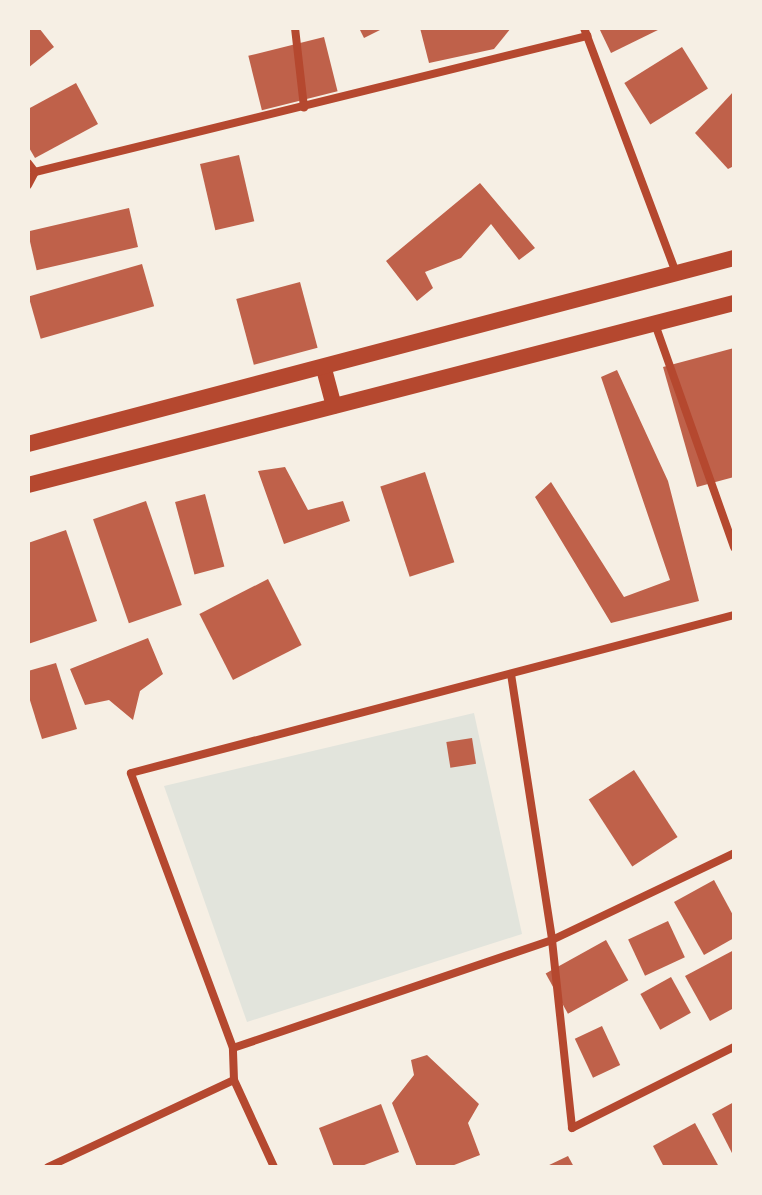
<!DOCTYPE html>
<style>
body{margin:0}
#map{position:relative;width:762px;height:1195px;overflow:hidden;background:#f6efe4;font-family:Bitter,serif}
div>[style]{position:absolute}
.green>*{inset:0;background:#e2e4dc}
.building>*{inset:0;background:#bf614a;transform-origin:0 0}
.minor>*{height:8px;margin:-4px;padding:0 4px;transform-origin:4px;border-radius:4px;background:#b5482f}
.secondary>*{height:16px;margin:-8px;padding:0 8px;transform-origin:8px;border-radius:8px;background:#b5482f}
span{translate:-50% -50%;white-space:nowrap;text-align:center;line-height:1.15;-webkit-text-stroke:7px #f6efe4;paint-order:stroke}
.frame{position:absolute;inset:0;border:30px solid #f6efe4;pointer-events:none}
</style>
<div id="map">
<div class="green">
<i style="clip-path:polygon(474px 713px,522px 934px,247px 1022px,164px 786px)"></i>
</div>
<div class="building">
<i style="clip-path:polygon(28px 28px,39px 28px,54px 47px,28px 68px)"></i>
<i style="clip-path:polygon(359px 28px,384px 28px,364px 38px)"></i>
<i style="clip-path:polygon(420px 28px,511px 28px,494px 49px,429px 63px)"></i>
<i style="clip-path:polygon(599px 28px,662px 28px,611px 53px)"></i>
<i style="left:324px;top:37px;width:56px;height:78px;rotate:76deg"></i>
<i style="left:682px;top:47px;width:49px;height:68px;rotate:58deg"></i>
<i style="clip-path:polygon(76px 83px,98px 124px,35px 158px,28px 146px,28px 109px)"></i>
<i style="clip-path:polygon(734px 91px,734px 166px,728px 169px,695px 133px)"></i>
<i style="left:239px;top:155px;width:68px;height:40px;rotate:77deg"></i>
<i style="clip-path:polygon(480px 183px,535px 248px,519px 260px,491px 224px,461px 258px,425px 272px,433px 288px,417px 301px,386px 261px)"></i>
<i style="left:129px;top:208px;width:40px;height:104px;rotate:77deg"></i>
<i style="left:142px;top:264px;width:44px;height:118px;rotate:74deg"></i>
<i style="left:300px;top:282px;width:68px;height:66px;rotate:75deg"></i>
<i style="clip-path:polygon(734px 348px,734px 477px,697px 487px,663px 367px)"></i>
<i style="clip-path:polygon(617px 370px,668px 481px,699px 601px,611px 623px,535px 497px,551px 482px,624px 597px,670px 580px,601px 377px)"></i>
<i style="clip-path:polygon(285px 467px,308px 510px,343px 501px,350px 521px,284px 544px,258px 471px)"></i>
<i style="left:425px;top:472px;width:95px;height:47px;rotate:72deg"></i>
<i style="left:205px;top:494px;width:75px;height:31px;rotate:75deg"></i>
<i style="left:146px;top:501px;width:110px;height:56px;rotate:71deg"></i>
<i style="clip-path:polygon(66px 530px,97px 621px,28px 644px,28px 543px)"></i>
<i style="left:268px;top:579px;width:74px;height:77px;rotate:63deg"></i>
<i style="clip-path:polygon(148px 638px,163px 674px,140px 691px,133px 720px,109px 700px,85px 705px,70px 669px)"></i>
<i style="clip-path:polygon(56px 663px,77px 729px,42px 739px,28px 694px,28px 671px)"></i>
<i style="left:472px;top:738px;width:26px;height:26px;rotate:81deg"></i>
<i style="left:634px;top:770px;width:80px;height:54px;rotate:57deg"></i>
<i style="clip-path:polygon(714px 880px,734px 917px,734px 938px,704px 955px,674px 902px)"></i>
<i style="left:668px;top:921px;width:40px;height:44px;rotate:65deg"></i>
<i style="left:606px;top:940px;width:46px;height:69px;rotate:61deg"></i>
<i style="clip-path:polygon(734px 950px,734px 1008px,710px 1021px,685px 976px)"></i>
<i style="left:671px;top:977px;width:41px;height:35px;rotate:61deg"></i>
<i style="left:602px;top:1026px;width:43px;height:30px;rotate:65deg"></i>
<i style="clip-path:polygon(427px 1055px,479px 1104px,468px 1123px,480px 1155px,449px 1167px,417px 1167px,392px 1103px,414px 1075px,411px 1060px)"></i>
<i style="clip-path:polygon(734px 1102px,734px 1157px,712px 1114px)"></i>
<i style="clip-path:polygon(381px 1104px,399px 1152px,359px 1167px,334px 1167px,319px 1128px)"></i>
<i style="clip-path:polygon(695px 1123px,719px 1167px,664px 1167px,653px 1146px)"></i>
<i style="clip-path:polygon(568px 1156px,574px 1167px,545px 1167px)"></i>
</div>
<div class="minor">
<i style="left:295px;top:28px;width:80px;rotate:83.5deg"></i>
<i style="left:584px;top:28px;width:262px;rotate:69.4deg"></i>
<i style="left:28px;top:163px;width:11px;rotate:52deg"></i>
<i style="left:28px;top:185px;width:15px;rotate:-62deg"></i>
<i style="left:35px;top:172px;width:569px;rotate:-13.84deg"></i>
<i style="left:655px;top:324px;width:237px;rotate:70.5deg"></i>
<i style="left:511px;top:674px;width:269px;rotate:81.2deg"></i>
<i style="left:552px;top:940px;width:189px;rotate:83.9deg"></i>
<i style="left:572px;top:1128px;width:181px;rotate:-26.6deg"></i>
<i style="left:233px;top:1048px;width:337px;rotate:-18.7deg"></i>
<i style="left:552px;top:940px;width:202px;rotate:-25.5deg"></i>
<i style="left:48px;top:1167px;width:205px;rotate:-25.1deg"></i>
<i style="left:274px;top:1167px;width:96px;rotate:-114.7deg"></i>
<i style="left:234px;top:1080px;width:32px;rotate:-92deg"></i>
<i style="left:233px;top:1048px;width:293px;rotate:-110.4deg"></i>
<i style="left:131px;top:773px;width:623px;rotate:-14.68deg"></i>
</div>
<div class="secondary">
<i style="left:324px;top:369px;width:38px;rotate:75deg"></i>
<i style="left:28px;top:444px;width:730px;rotate:-14.76deg"></i>
<i style="left:28px;top:485px;width:729px;rotate:-14.46deg"></i>
</div>
<div class="frame"></div>
</div>
